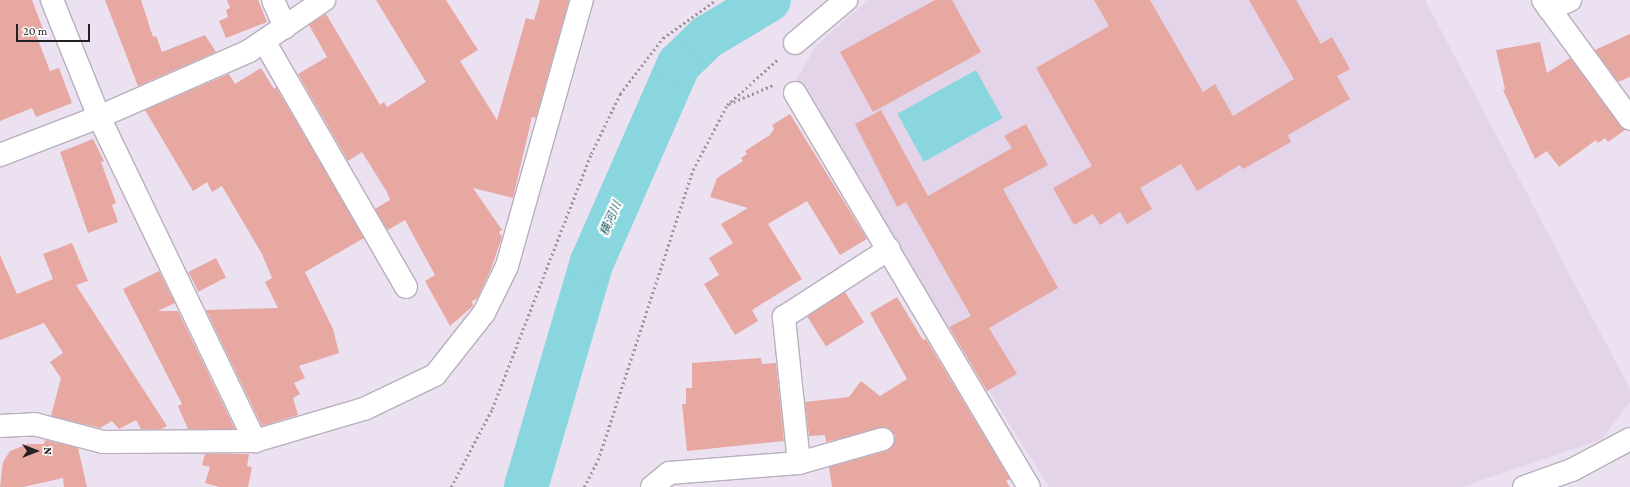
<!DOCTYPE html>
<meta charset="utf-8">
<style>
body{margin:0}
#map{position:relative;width:1630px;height:487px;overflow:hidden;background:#ebe1f0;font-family:"Crimson Pro","Noto Sans JP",serif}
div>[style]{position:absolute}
.built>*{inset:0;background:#e3d4ea}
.water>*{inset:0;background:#8ad6df;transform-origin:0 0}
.river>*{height:44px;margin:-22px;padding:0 22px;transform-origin:22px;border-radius:22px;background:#8ad6df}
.building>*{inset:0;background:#e7a8a1;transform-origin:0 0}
.path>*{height:2.5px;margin-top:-1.25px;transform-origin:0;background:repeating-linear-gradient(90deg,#9c949f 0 2px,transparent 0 5px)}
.roads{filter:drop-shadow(1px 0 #b8afbe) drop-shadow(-1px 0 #b8afbe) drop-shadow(0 1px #b8afbe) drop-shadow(0 -1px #b8afbe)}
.minor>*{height:22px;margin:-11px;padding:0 11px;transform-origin:11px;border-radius:11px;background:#fff}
span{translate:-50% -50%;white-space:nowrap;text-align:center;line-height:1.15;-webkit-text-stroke:4px #fff;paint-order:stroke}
.water-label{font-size:12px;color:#1e5d64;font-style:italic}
.north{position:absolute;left:16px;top:431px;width:40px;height:40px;-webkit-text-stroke:3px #fff;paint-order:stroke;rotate:90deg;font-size:11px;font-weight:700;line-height:16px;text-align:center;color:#242126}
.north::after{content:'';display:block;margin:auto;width:14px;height:18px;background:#242126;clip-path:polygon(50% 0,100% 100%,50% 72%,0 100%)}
.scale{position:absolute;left:16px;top:24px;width:74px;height:18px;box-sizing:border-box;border:2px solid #242126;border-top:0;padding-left:5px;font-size:12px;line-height:14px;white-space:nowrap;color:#242126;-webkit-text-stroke:3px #fff;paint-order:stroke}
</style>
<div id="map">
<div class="built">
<i style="clip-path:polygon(868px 0,1425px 0,1630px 389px,1630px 402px,1602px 439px,1462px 487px,1049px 487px,795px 82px,816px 46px)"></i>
</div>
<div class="water">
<i style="left:976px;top:70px;width:55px;height:90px;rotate:61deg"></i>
</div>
<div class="river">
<i style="left:526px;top:487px;width:234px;rotate:-73.7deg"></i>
<i style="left:592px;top:262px;width:216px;rotate:-66.3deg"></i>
<i style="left:679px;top:64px;width:39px;rotate:-44deg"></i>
<i style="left:707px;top:37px;width:72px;rotate:-30.8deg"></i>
</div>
<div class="building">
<i style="clip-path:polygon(0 0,32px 0,43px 29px,35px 32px,50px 71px,59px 68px,72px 103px,36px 117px,32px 108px,0 121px)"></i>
<i style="clip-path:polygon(105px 0,141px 0,153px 37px,156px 36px,162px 52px,205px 35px,216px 52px,138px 86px)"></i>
<i style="clip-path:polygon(227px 0,258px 0,267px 22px,226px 38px,219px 21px,228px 17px,226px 10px,230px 8px)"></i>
<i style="clip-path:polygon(376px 0,446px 0,478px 50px,460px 61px,497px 120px,526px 18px,534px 20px,540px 0,569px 0,536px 118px,532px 117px,513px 198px,473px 188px,502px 230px,499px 232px,502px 237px,491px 269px,477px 299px,472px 301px,473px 306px,450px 326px,425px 281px,435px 275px,405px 220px,388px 230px,385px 226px,375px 209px,390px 200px,387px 192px,362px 152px,348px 161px,298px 74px,327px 57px,309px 25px,326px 14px,380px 105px,384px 102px,387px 107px,426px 82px)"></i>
<i style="clip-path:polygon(935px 0,952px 0,981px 52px,873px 112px,840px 52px)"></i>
<i style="clip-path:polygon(1094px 0,1150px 0,1203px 92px,1215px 84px,1233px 116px,1294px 79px,1249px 0,1296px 0,1321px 44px,1332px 37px,1350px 69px,1337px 76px,1350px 99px,1288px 135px,1291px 142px,1243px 169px,1240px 165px,1197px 191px,1181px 164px,1140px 188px,1152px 209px,1127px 224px,1120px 212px,1100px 225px,1093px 214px,1074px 225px,1053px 188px,1092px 166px,1036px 68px,1109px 26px)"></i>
<i style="clip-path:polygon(1630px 34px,1630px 77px,1618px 82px,1595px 50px)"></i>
<i style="clip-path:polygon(1540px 42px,1547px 73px,1570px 58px,1625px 130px,1608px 142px,1605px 138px,1598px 143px,1596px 140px,1559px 167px,1547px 151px,1535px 159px,1503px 90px,1505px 89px,1496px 50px)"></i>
<i style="clip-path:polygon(261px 68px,274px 89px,276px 87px,364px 238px,305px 272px,333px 329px,339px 353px,299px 366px,305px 378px,294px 383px,300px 394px,293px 398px,298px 415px,262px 426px,206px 310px,278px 308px,265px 282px,272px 278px,262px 254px,222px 186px,212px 192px,207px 182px,193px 191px,145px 110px,229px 74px,235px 84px)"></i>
<i style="clip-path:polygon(881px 110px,928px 196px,1012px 148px,1004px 136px,1026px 124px,1048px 165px,1003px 189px,1058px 288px,989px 328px,1017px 374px,987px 391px,949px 327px,971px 316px,906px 202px,897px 207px,855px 124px)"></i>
<i style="clip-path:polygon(790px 114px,867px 239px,840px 255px,807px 201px,768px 224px,802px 279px,752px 310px,758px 321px,735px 335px,704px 284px,719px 275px,709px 258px,733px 243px,721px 224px,748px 208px,710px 197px,717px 178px,743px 161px,741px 158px,747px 154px,745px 151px,770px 135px,774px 129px,772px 125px)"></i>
<i style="clip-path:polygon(93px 139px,104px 161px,101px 162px,116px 203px,112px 205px,118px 222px,88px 233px,60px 152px)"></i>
<i style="clip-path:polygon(72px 243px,88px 281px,76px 285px,167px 426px,161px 429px,141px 429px,136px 420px,119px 429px,112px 421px,100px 428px,51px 416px,61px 378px,50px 362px,63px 353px,44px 323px,0 340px,0 255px,17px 294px,53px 279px,43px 254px)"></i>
<i style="left:216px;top:258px;width:22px;height:31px;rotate:63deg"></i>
<i style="clip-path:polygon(159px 271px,175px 303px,158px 311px,178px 311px,235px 429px,188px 429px,178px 406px,182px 404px,123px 289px)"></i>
<i style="left:845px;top:292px;width:36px;height:45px;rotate:58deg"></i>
<i style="clip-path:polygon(897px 297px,923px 340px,926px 339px,1010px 479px,1006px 481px,1010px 487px,832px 487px,829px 467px,887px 451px,895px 442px,895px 435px,886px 427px,826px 442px,825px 435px,809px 436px,805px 402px,849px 397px,861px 381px,880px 396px,907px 379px,870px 313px)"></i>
<i style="clip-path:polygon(761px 358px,762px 364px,776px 363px,784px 441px,687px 451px,682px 404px,686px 404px,686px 388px,692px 388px,692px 363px)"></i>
<i style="clip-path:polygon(45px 440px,78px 448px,87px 487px,64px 487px,63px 478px,23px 487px,0 487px,3px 462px,10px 451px,28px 444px,44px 444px)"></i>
<i style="clip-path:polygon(205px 454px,249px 454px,247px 466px,252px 467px,248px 487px,220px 487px,205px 483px,210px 467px,202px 465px)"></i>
</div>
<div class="path">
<i style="left:729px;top:104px;width:48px;rotate:-23.4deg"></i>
<i style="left:451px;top:487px;width:88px;rotate:-62.3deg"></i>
<i style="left:492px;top:409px;width:274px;rotate:-68.8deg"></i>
<i style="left:591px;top:154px;width:67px;rotate:-64.2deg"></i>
<i style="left:620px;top:94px;width:71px;rotate:-52.5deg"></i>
<i style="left:663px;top:38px;width:65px;rotate:-35.6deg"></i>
<i style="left:584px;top:487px;width:30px;rotate:-63deg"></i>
<i style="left:598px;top:460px;width:305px;rotate:-71.9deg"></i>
<i style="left:693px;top:170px;width:73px;rotate:-62.4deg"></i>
<i style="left:727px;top:105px;width:69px;rotate:-42deg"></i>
</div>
<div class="roads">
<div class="minor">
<i style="left:52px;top:0;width:126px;rotate:68.1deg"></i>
<i style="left:99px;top:117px;width:360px;rotate:64.3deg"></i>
<i style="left:273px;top:0;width:30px;rotate:66deg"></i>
<i style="left:1543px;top:0;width:147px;rotate:53.8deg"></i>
<i style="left:1549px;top:9px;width:23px;rotate:-23deg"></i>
<i style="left:264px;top:41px;width:284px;rotate:60deg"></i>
<i style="left:795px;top:43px;width:67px;rotate:-40.1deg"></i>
<i style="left:795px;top:93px;width:458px;rotate:59.3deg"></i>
<i style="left:0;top:155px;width:106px;rotate:-21deg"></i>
<i style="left:99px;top:117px;width:164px;rotate:-23.7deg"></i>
<i style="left:249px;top:51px;width:91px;rotate:-34.2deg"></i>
<i style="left:0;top:426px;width:34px;rotate:-3deg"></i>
<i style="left:34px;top:424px;width:71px;rotate:14.6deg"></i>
<i style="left:103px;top:442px;width:152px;rotate:-0.4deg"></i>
<i style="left:255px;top:441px;width:114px;rotate:-16.4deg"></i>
<i style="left:364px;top:409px;width:79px;rotate:-25.6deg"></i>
<i style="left:435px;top:375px;width:79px;rotate:-51.7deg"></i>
<i style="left:484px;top:313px;width:52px;rotate:-63.9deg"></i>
<i style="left:507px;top:266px;width:276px;rotate:-74.3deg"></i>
<i style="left:799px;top:463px;width:87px;rotate:-15.9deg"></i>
<i style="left:652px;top:487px;width:22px;rotate:-39deg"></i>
<i style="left:669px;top:473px;width:130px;rotate:-4.4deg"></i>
<i style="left:799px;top:463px;width:147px;rotate:-95.9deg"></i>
<i style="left:784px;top:317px;width:125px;rotate:-32.9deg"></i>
<i style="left:1524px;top:487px;width:51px;rotate:-19.5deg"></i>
<i style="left:1572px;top:470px;width:66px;rotate:-28.1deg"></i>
</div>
</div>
<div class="water-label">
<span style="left:611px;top:219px;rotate:-66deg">横河川</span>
</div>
<div class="north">N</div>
<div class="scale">20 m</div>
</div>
